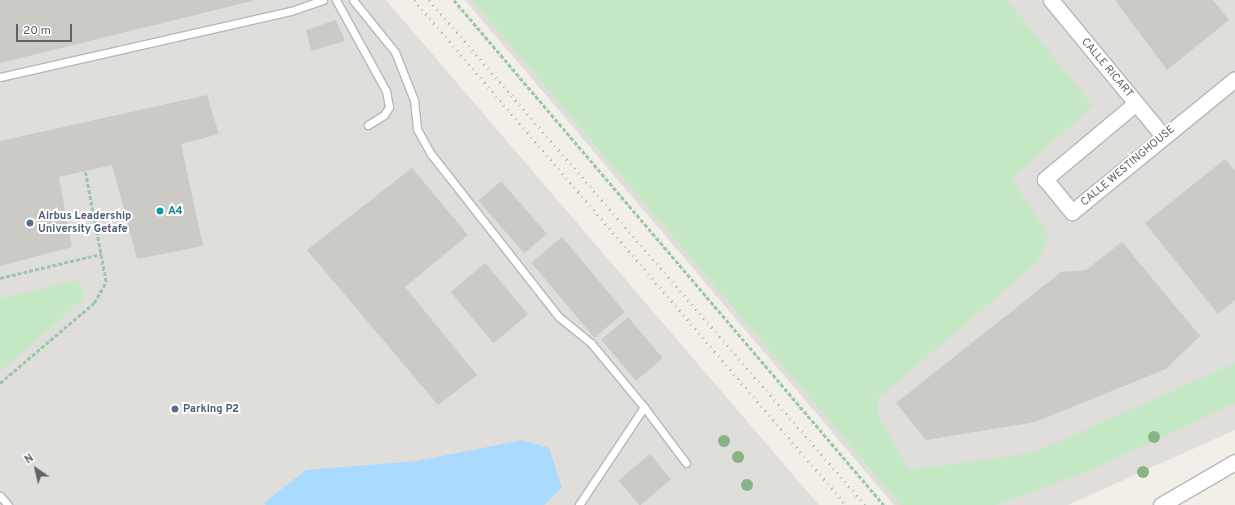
<!DOCTYPE html>
<style>
body{margin:0}
#map{position:relative;width:1235px;height:505px;overflow:hidden;background:#f1efe8;font-family:Overpass,sans-serif}
div>[style]{position:absolute}
.industrial>*{inset:0;background:#e0deda}
.green>*{inset:0;background:#c5e8c5}
.water>*{inset:0;background:#aadaff}
.building>*{inset:0;background:#cccac5;transform-origin:0 0}
.path>*{height:2.5px;margin-top:-1.25px;transform-origin:0;background:repeating-linear-gradient(90deg,#9cc7a9 0 4px,transparent 0 6px)}
.roads{filter:drop-shadow(1px 0 #b5b8bc) drop-shadow(-1px 0 #b5b8bc) drop-shadow(0 1px #b5b8bc) drop-shadow(0 -1px #b5b8bc)}
.lane>*{height:7px;margin:-3.5px;padding:0 3.5px;transform-origin:3.5px;border-radius:3.5px;background:#fff}
.street>*{height:15px;margin:-7.5px;padding:0 7.5px;transform-origin:7.5px;border-radius:7.5px;background:#fff}
.rail>*{height:3px;margin-top:-1.5px;transform-origin:0;background:repeating-linear-gradient(90deg,#b6b7b8 0 1px,transparent 0 6px)}
.trees>*{width:12px;height:12px;margin:-6px;border-radius:50%;background:#89b387}
.dots>*{width:11px;height:11px;translate:-50% -50%;box-sizing:border-box;border:2px solid #fff;border-radius:50%}
span{translate:-50% -50%;white-space:nowrap;text-align:center;line-height:1.15;-webkit-text-stroke:4px #fff;paint-order:stroke}
.street-label{font-size:11px;color:#5f6368}
.culture-label{font-size:11px;color:#0d838f;font-weight:700}
.left{translate:0 -50%;text-align:left}
.service-label{font-size:11px;color:#4e5e75;font-weight:700}
.north{position:absolute;left:16px;top:449px;width:40px;height:40px;-webkit-text-stroke:3px #fff;paint-order:stroke;rotate:326deg;font-size:11px;font-weight:700;line-height:16px;text-align:center;color:#5f6368}
.north::after{content:'';display:block;margin:auto;width:14px;height:18px;background:#5f6368;clip-path:polygon(50% 0,100% 100%,50% 72%,0 100%)}
.scale{position:absolute;left:16px;top:24px;width:56px;height:18px;box-sizing:border-box;border:2px solid #5f6368;border-top:0;padding-left:5px;font-size:12px;line-height:14px;white-space:nowrap;color:#5f6368;-webkit-text-stroke:3px #fff;paint-order:stroke}
</style>
<div id="map">
<div class="industrial">
<i style="clip-path:polygon(0 0,386px 0,819px 505px,0 505px)"></i>
<i style="clip-path:polygon(465px 0,1235px 0,1235px 430px,1068px 505px,894px 505px)"></i>
</div>
<div class="green">
<i style="clip-path:polygon(472px 0,1007px 0,1093px 106px,1011px 179px,1048px 234px,1038px 262px,877px 399px,879px 419px,909px 470px,1033px 453px,1235px 363px,1235px 403px,1088px 471px,995px 505px,901px 505px)"></i>
<i style="clip-path:polygon(80px 280px,84px 298px,0 372px,0 299px)"></i>
</div>
<div class="water">
<i style="clip-path:polygon(522px 440px,549px 448px,562px 488px,544px 505px,266px 505px,265px 502px,306px 470px,417px 461px)"></i>
</div>
<div class="building">
<i style="clip-path:polygon(0 0,252px 0,252px 1px,0 63px)"></i>
<i style="clip-path:polygon(1115px 0,1213px 0,1229px 20px,1167px 70px)"></i>
<i style="clip-path:polygon(336px 20px,345px 41px,311px 51px,306px 30px)"></i>
<i style="clip-path:polygon(207px 95px,219px 134px,181px 144px,203px 246px,137px 259px,112px 165px,59px 177px,72px 247px,0 266px,0 141px)"></i>
<i style="clip-path:polygon(1225px 159px,1235px 171px,1235px 300px,1218px 314px,1145px 223px)"></i>
<i style="clip-path:polygon(412px 168px,468px 235px,405px 287px,477px 375px,438px 405px,307px 250px)"></i>
<i style="left:501px;top:181px;width:70px;height:30px;rotate:49deg"></i>
<i style="left:562px;top:237px;width:98px;height:40px;rotate:50deg"></i>
<i style="clip-path:polygon(1122px 242px,1200px 336px,1166px 369px,1035px 422px,926px 440px,896px 403px,1061px 272px,1086px 270px)"></i>
<i style="left:485px;top:263px;width:67px;height:45px;rotate:50deg"></i>
<i style="left:628px;top:317px;width:54px;height:35px;rotate:50deg"></i>
<i style="left:650px;top:454px;width:33px;height:41px;rotate:50deg"></i>
</div>
<div class="path">
<i style="left:454px;top:0;width:663px;rotate:49.59deg"></i>
<i style="left:0;top:278px;width:104px;rotate:-13.4deg"></i>
<i style="left:0;top:383px;width:123px;rotate:-40.4deg"></i>
<i style="left:94px;top:303px;width:24px;rotate:-60deg"></i>
<i style="left:106px;top:282px;width:113px;rotate:-100.7deg"></i>
</div>
<div class="roads">
<div class="lane">
<i style="left:336px;top:0;width:104px;rotate:61.2deg"></i>
<i style="left:386px;top:91px;width:16px;rotate:79deg"></i>
<i style="left:389px;top:107px;width:9px;rotate:122deg"></i>
<i style="left:384px;top:115px;width:19px;rotate:148deg"></i>
<i style="left:353px;top:0;width:67px;rotate:51.1deg"></i>
<i style="left:395px;top:52px;width:52px;rotate:68.4deg"></i>
<i style="left:414px;top:100px;width:29px;rotate:84deg"></i>
<i style="left:417px;top:129px;width:29px;rotate:61deg"></i>
<i style="left:431px;top:154px;width:207px;rotate:51.9deg"></i>
<i style="left:559px;top:317px;width:41px;rotate:39.1deg"></i>
<i style="left:591px;top:343px;width:83px;rotate:50.4deg"></i>
<i style="left:644px;top:407px;width:118px;rotate:123.6deg"></i>
<i style="left:0;top:77px;width:298px;rotate:-12.8deg"></i>
<i style="left:291px;top:11px;width:34px;rotate:-19deg"></i>
<i style="left:644px;top:407px;width:70px;rotate:53.1deg"></i>
<i style="left:0;top:496px;width:12px;rotate:48deg"></i>
</div>
<div class="street">
<i style="left:1051px;top:0;width:176px;rotate:50.5deg"></i>
<i style="left:1136px;top:103px;width:119px;rotate:140.1deg"></i>
<i style="left:1045px;top:179px;width:43px;rotate:50.7deg"></i>
<i style="left:1072px;top:212px;width:210px;rotate:-39.2deg"></i>
<i style="left:1161px;top:505px;width:86px;rotate:-30.2deg"></i>
</div>
</div>
<div class="rail">
<i style="left:414px;top:0;width:665px;rotate:49.45deg"></i>
<i style="left:429px;top:0;width:667px;rotate:49.19deg"></i>
</div>
<div class="trees">
<i style="left:1154px;top:437px"></i>
<i style="left:724px;top:441px"></i>
<i style="left:738px;top:457px"></i>
<i style="left:1143px;top:472px"></i>
<i style="left:747px;top:485px"></i>
</div>
<div class="dots">
<i style="left:160px;top:211px;background:#0f9aa8"></i>
<i style="left:30px;top:223px;background:#5c6f8a"></i>
<i style="left:175px;top:409px;background:#5c6f8a"></i>
</div>
<div class="street-label">
<span style="left:1107px;top:68px;rotate:50deg">CALLE RICART</span>
<span style="left:1128px;top:166px;rotate:-40deg">CALLE WESTINGHOUSE</span>
</div>
<div class="culture-label">
<span class="left" style="left:168px;top:211px">A4</span>
</div>
<div class="service-label">
<span class="left" style="left:38px;top:223px">Airbus Leadership<br>University Getafe</span>
<span class="left" style="left:183px;top:409px">Parking P2</span>
</div>
<div class="north">N</div>
<div class="scale">20 m</div>
</div>
